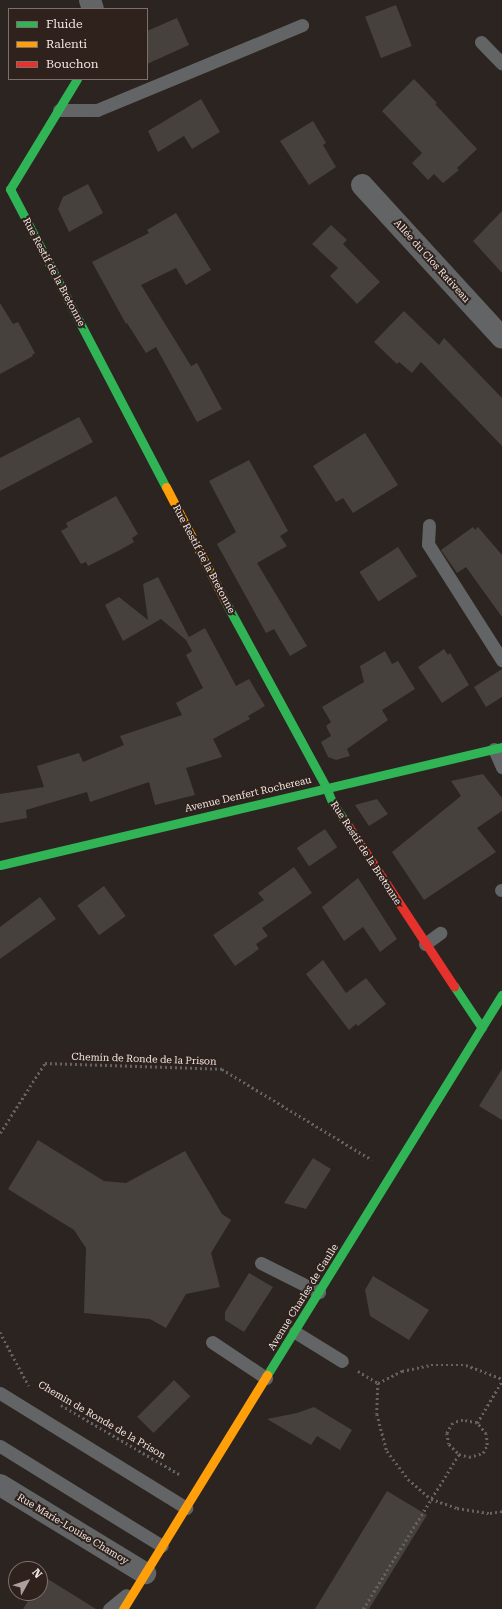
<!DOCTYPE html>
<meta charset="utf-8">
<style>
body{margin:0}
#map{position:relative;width:502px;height:1609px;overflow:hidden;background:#2b2421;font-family:"Roboto Serif",serif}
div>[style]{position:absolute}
.building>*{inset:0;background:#47413e;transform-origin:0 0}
.path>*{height:2.5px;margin-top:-1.25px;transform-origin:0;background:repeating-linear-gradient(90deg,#646262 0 2px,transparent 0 5px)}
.lane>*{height:13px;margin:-6.5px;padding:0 6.5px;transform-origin:6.5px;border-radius:6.5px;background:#636465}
.street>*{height:22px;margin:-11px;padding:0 11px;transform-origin:11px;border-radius:11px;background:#636465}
.fast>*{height:9px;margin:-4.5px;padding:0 4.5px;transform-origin:4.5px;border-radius:4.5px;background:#30b455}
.slow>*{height:9px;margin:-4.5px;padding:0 4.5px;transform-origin:4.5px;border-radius:4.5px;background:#ff9f0a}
.jam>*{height:9px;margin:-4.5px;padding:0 4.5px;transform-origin:4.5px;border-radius:4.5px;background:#e5322d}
span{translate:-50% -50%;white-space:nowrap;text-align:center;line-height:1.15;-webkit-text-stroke:4px #2f221d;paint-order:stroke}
.street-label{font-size:10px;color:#f0e6e3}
.legend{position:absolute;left:8px;top:8px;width:140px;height:72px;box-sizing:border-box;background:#2f221d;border:1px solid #7c706c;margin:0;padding:5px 7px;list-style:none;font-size:12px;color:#f0e6e3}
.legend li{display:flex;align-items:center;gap:8px;height:20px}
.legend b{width:20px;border:1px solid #7c706c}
.north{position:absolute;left:8px;top:1561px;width:40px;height:40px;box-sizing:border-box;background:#2f221d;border:1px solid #7c706c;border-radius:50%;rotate:50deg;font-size:11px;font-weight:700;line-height:16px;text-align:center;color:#f0e6e3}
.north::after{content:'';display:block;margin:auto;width:14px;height:18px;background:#aba29f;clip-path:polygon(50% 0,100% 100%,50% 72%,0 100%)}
</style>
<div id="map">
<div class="building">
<i style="left:396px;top:5px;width:44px;height:33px;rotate:69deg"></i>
<i style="clip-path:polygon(177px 18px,189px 45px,147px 64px,147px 31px)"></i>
<i style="clip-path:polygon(414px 79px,437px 103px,435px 104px,477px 149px,457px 168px,459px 170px,443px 183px,434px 174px,428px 180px,412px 163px,422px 153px,382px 111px)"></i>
<i style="clip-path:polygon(201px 99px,220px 132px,192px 149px,184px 136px,158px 152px,148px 131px)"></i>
<i style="clip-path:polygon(313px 121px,326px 143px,323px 145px,336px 167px,309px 185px,280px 141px)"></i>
<i style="clip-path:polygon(88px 184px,103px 213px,69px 232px,58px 209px,63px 197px)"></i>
<i style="clip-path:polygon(502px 211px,502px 273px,473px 241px)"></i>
<i style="clip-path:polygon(176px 213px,211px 270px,186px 285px,176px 268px,141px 285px,191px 366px,197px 363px,222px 409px,197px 422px,156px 347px,146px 353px,127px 323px,126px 324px,92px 262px,149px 233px,147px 230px)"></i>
<i style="clip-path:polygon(331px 225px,347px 240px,343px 244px,380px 282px,357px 304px,330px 276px,338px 268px,312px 244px)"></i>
<i style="clip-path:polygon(0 303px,13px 324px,18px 322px,35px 353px,32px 355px,33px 356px,0 374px)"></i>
<i style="clip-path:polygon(404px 311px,439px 345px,444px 338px,502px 398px,502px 446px,421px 362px,412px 373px,399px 362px,397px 364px,374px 342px)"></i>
<i style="clip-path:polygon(79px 417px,93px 442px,0 491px,0 458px)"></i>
<i style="clip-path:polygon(365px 433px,398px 485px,353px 513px,343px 498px,336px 502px,313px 466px)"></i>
<i style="clip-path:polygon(249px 460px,288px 531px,280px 536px,287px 546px,257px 563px,307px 646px,290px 656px,274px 629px,266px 633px,217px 544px,236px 532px,209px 481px)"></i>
<i style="clip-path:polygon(116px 496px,138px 534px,132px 538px,134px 542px,120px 550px,88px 566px,86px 562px,81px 564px,61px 531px,68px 527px,66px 523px)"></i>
<i style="clip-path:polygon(473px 527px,475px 530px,478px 527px,502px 555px,502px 617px,466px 567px,457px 573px,441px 550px)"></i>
<i style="left:398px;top:547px;width:35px;height:46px;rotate:57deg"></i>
<i style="clip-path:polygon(158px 577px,189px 637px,205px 628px,236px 686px,249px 679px,265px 706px,248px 716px,250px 719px,213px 739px,222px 757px,186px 768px,195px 795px,155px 805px,149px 782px,90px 802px,87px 792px,26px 810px,27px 818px,0 823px,0 794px,44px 787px,37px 766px,79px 753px,83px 762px,124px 745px,120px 736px,182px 715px,176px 703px,203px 688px,186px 655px,192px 651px,186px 640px,161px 619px,123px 641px,105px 605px,119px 597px,148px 620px,143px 584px)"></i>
<i style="clip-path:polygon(444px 649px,448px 655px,450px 653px,469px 685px,442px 703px,418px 667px)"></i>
<i style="clip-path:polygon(385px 651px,392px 664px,398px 661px,415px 689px,382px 710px,388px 720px,347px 749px,350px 756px,336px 760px,328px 757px,321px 742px,331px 736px,326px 726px,331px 722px,322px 707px,364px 682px,360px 666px)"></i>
<i style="clip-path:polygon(502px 669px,502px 697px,486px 707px,474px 687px)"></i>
<i style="clip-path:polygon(483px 774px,502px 798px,502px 811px,477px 828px,496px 852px,424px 900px,392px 852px,461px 796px,451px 781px)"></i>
<i style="clip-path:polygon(377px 799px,388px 814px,369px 826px,355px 805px)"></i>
<i style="left:325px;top:829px;width:22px;height:34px;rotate:56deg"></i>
<i style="clip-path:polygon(294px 867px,312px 893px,262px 928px,268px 936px,256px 944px,259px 949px,235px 966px,213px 935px,264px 900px,258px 893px)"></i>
<i style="clip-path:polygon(358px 878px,397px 939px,380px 952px,363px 927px,344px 941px,322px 907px)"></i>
<i style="left:104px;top:886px;width:37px;height:33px;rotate:54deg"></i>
<i style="clip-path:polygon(40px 897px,56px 919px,0 959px,0 927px)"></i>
<i style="clip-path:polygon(323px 960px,346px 993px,366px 978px,386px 1004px,358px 1026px,356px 1024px,349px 1030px,306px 974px)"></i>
<i style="clip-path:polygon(502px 1069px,502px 1120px,479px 1106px)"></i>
<i style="clip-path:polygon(38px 1140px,104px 1181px,126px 1183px,185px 1151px,222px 1214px,231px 1220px,211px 1253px,220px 1287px,186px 1294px,166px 1328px,150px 1319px,84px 1313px,86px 1248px,74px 1230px,8px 1189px)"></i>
<i style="clip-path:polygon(313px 1158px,331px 1169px,306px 1209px,284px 1203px)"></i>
<i style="clip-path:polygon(249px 1273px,273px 1287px,244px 1332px,225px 1320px,225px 1312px)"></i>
<i style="clip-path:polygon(373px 1276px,429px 1310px,409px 1340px,370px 1316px,365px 1290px)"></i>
<i style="left:174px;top:1380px;width:23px;height:52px;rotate:45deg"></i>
<i style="clip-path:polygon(314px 1407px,352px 1430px,340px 1450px,317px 1436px,311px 1445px,267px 1419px,297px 1413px)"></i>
<i style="clip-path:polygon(387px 1491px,427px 1515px,369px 1609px,315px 1609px)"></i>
<i style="clip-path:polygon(43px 1576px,96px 1609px,23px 1609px,33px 1593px,40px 1593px,40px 1581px)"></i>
</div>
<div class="path">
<i style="left:0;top:1133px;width:83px;rotate:-57.3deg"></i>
<i style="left:45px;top:1063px;width:177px;rotate:1.9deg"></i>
<i style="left:222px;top:1069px;width:175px;rotate:31.2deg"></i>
<i style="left:0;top:1332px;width:61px;rotate:61.8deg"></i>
<i style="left:358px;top:1371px;width:23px;rotate:31deg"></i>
<i style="left:378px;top:1383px;width:31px;rotate:92deg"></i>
<i style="left:377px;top:1414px;width:38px;rotate:75deg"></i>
<i style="left:387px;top:1451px;width:35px;rotate:53deg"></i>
<i style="left:408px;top:1479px;width:30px;rotate:41deg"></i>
<i style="left:431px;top:1499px;width:28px;rotate:19deg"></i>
<i style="left:457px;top:1508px;width:33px;rotate:9deg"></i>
<i style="left:490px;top:1513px;width:12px;rotate:-9deg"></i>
<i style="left:378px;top:1383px;width:27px;rotate:-27deg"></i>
<i style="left:402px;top:1371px;width:30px;rotate:-12deg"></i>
<i style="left:431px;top:1365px;width:35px"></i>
<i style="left:466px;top:1365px;width:39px;rotate:21deg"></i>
<i style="left:61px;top:1405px;width:137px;rotate:30.3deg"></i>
<i style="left:477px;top:1423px;width:49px;rotate:-59.2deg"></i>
<i style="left:363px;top:1609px;width:182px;rotate:-58.2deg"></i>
<i style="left:459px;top:1454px;width:10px;rotate:17deg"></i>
<i style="left:469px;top:1457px;width:15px;rotate:-16deg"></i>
<i style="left:483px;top:1453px;width:9px;rotate:-63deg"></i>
<i style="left:487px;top:1445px;width:11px;rotate:-95deg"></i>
<i style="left:486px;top:1434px;width:14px;rotate:-129deg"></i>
<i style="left:477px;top:1423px;width:14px;rotate:-168deg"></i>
<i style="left:463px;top:1420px;width:10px;rotate:163deg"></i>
<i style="left:453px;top:1423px;width:12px;rotate:121deg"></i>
<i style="left:447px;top:1433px;width:11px;rotate:80deg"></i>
<i style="left:449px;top:1444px;width:14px;rotate:45deg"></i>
</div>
<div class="lane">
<i style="left:481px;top:42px;width:30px;rotate:46deg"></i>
<i style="left:59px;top:110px;width:38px"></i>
<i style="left:97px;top:110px;width:222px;rotate:-22.5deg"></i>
<i style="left:429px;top:525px;width:19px;rotate:93deg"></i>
<i style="left:428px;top:544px;width:138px;rotate:57.5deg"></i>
<i style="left:494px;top:749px;width:20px;rotate:66deg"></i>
<i style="left:501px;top:890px;width:1px"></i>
<i style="left:425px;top:944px;width:19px;rotate:-36deg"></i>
<i style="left:261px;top:1263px;width:65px;rotate:26.6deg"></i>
<i style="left:295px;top:1332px;width:55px;rotate:31.7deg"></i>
<i style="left:212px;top:1342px;width:65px;rotate:33.7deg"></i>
<i style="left:0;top:1393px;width:219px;rotate:31.7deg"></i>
<i style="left:0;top:1446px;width:190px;rotate:31.7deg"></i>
<i style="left:109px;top:1609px;width:22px;rotate:-39deg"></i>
</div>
<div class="street">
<i style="left:90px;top:0;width:9px;rotate:72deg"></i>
<i style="left:362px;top:185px;width:207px;rotate:47.5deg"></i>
<i style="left:0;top:1485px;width:170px;rotate:31.3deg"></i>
</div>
<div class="fast">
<i style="left:77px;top:79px;width:129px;rotate:121.3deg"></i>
<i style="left:10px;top:189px;width:336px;rotate:62.4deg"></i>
<i style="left:225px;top:601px;width:212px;rotate:61.5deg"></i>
<i style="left:326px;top:787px;width:16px;rotate:68deg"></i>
<i style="left:332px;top:802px;width:30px;rotate:56deg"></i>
<i style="left:0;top:865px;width:516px;rotate:-13.23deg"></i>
<i style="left:454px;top:986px;width:50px;rotate:56.3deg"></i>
<i style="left:267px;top:1375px;width:447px;rotate:-58.3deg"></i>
</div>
<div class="slow">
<i style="left:166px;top:487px;width:128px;rotate:62.6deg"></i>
<i style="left:123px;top:1609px;width:275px;rotate:-58.4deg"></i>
</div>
<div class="jam">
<i style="left:349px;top:827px;width:191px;rotate:56.6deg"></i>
</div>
<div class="street-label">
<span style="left:432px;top:261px;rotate:48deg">Allée du Clos Rativeau</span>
<span style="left:54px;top:272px;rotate:62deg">Rue Restif de la Bretonne</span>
<span style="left:204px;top:559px;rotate:62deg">Rue Restif de la Bretonne</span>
<span style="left:248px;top:794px;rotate:-13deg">Avenue Denfert Rochereau</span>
<span style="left:366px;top:853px;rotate:57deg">Rue Restif de la Bretonne</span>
<span style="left:144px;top:1059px;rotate:2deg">Chemin de Ronde de la Prison</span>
<span style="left:303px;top:1297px;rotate:-58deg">Avenue Charles de Gaulle</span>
<span style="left:102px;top:1420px;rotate:30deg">Chemin de Ronde de la Prison</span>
<span style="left:73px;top:1529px;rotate:31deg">Rue Marie-Louise Chamoy</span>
</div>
<ul class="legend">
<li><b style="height:5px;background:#30b455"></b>Fluide</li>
<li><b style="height:5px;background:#ff9f0a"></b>Ralenti</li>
<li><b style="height:5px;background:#e5322d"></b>Bouchon</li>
</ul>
<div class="north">N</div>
</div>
